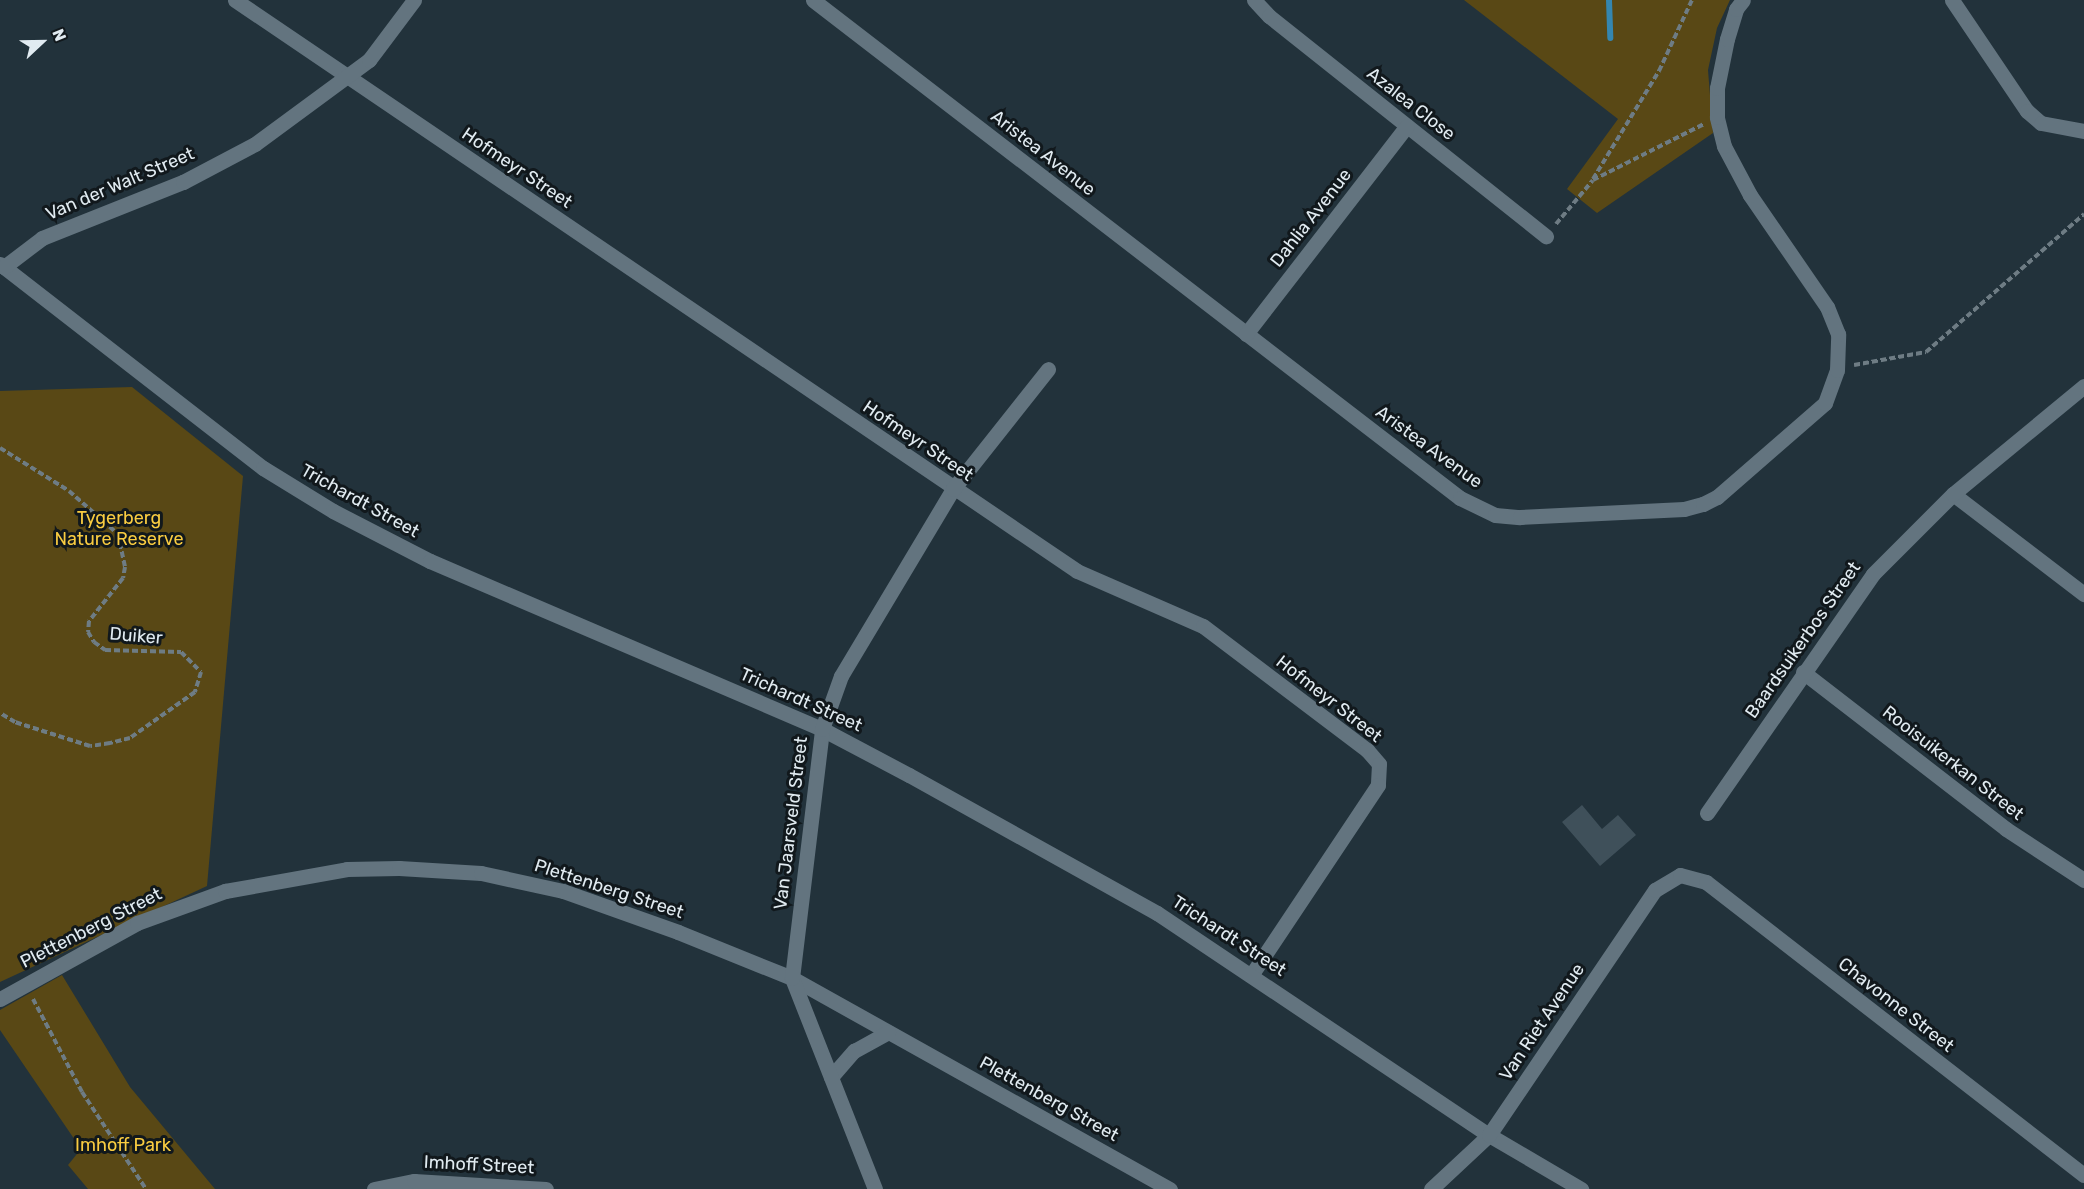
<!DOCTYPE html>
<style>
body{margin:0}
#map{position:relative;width:2084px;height:1189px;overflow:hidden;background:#22323b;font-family:Rubik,sans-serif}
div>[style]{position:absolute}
.green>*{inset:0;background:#594815}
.stream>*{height:6px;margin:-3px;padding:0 3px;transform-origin:3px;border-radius:3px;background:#3486b0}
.building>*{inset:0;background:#3f505a}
.path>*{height:4px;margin-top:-2px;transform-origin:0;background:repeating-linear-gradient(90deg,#6e7c84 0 6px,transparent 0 9px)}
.minor>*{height:15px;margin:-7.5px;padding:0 7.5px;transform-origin:7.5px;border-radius:7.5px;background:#63747f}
span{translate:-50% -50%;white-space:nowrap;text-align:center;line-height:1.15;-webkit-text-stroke:6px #11181c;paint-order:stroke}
.street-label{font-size:18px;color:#e1ebf1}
.park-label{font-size:18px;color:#f9cc41}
.north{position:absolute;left:12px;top:12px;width:60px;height:60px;-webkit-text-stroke:4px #11181c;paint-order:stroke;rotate:68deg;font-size:16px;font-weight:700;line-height:24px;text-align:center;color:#e1ebf1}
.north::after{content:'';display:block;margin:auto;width:21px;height:27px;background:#e1ebf1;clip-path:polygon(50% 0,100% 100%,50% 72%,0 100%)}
</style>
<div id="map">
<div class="green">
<i style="clip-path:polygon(1464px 0,1730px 0,1717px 28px,1708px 70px,1713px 133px,1597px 213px,1567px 189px,1618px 119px)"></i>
<i style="clip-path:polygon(132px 387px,243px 476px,207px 886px,0 982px,0 391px)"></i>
<i style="clip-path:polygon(62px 975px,130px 1087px,215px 1189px,88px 1189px,68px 1165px,81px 1149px,0 1030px,0 1010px)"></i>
</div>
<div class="stream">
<i style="left:1609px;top:0;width:38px;rotate:88deg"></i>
</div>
<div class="building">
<i style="clip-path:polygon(1582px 805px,1602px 829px,1618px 815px,1636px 835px,1600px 866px,1562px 822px)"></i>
</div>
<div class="path">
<i style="left:1593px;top:179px;width:127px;rotate:-58.6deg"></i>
<i style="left:1659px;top:71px;width:78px;rotate:-65.1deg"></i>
<i style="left:1556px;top:224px;width:57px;rotate:-49.9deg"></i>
<i style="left:1593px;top:180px;width:124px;rotate:-26.8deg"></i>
<i style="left:1854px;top:365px;width:73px;rotate:-10.2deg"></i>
<i style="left:1926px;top:352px;width:210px;rotate:-41.1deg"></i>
<i style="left:0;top:448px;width:81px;rotate:31.9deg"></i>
<i style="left:69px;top:491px;width:65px;rotate:41.3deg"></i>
<i style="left:118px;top:534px;width:34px;rotate:78deg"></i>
<i style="left:125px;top:567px;width:11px;rotate:100deg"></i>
<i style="left:123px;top:578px;width:55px;rotate:128.3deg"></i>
<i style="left:89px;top:621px;width:11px;rotate:95deg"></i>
<i style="left:88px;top:632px;width:12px;rotate:59deg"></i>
<i style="left:94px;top:642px;width:14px;rotate:36deg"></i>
<i style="left:105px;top:650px;width:76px;rotate:1.5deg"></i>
<i style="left:181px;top:652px;width:28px;rotate:45deg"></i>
<i style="left:201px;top:672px;width:21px;rotate:107deg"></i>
<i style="left:195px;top:692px;width:80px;rotate:144.7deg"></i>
<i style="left:130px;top:738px;width:21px;rotate:166deg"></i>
<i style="left:110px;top:743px;width:20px;rotate:171deg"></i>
<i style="left:90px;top:746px;width:79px;rotate:-162.3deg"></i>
<i style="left:15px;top:722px;width:17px;rotate:-149deg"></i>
<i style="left:33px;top:999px;width:105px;rotate:62.2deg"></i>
<i style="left:82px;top:1092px;width:116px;rotate:56.6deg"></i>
</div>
<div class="minor">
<i style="left:235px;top:0;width:1017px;rotate:34.14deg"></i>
<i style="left:1077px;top:571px;width:137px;rotate:23.6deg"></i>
<i style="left:1203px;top:626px;width:206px;rotate:37.1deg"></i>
<i style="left:1367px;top:750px;width:18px;rotate:49deg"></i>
<i style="left:1379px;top:764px;width:21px;rotate:93deg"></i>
<i style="left:1378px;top:785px;width:227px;rotate:123.7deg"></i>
<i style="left:813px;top:0;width:816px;rotate:37.59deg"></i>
<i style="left:1460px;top:498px;width:39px;rotate:26deg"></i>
<i style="left:1495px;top:515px;width:25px;rotate:5deg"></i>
<i style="left:1520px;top:517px;width:164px;rotate:-2.8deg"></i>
<i style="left:1684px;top:509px;width:20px;rotate:-15deg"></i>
<i style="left:1703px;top:504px;width:16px;rotate:-27deg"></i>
<i style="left:1717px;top:497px;width:143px;rotate:-41deg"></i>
<i style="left:1825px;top:403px;width:35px;rotate:-70deg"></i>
<i style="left:1837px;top:370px;width:36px;rotate:-88deg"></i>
<i style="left:1838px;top:334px;width:29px;rotate:-112deg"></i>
<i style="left:1827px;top:307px;width:136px;rotate:-124.5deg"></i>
<i style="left:1750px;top:195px;width:55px;rotate:-118deg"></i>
<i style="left:1724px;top:146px;width:30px;rotate:-104deg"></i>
<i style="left:1717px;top:117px;width:29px;rotate:-90deg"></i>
<i style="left:1717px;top:88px;width:50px;rotate:-78.5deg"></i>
<i style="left:1727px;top:39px;width:31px;rotate:-73deg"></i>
<i style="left:1736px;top:9px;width:11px;rotate:-52deg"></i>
<i style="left:1254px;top:0;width:22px;rotate:47deg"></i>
<i style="left:1269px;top:16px;width:354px;rotate:38.5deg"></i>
<i style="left:1952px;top:0;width:134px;rotate:56deg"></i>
<i style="left:2027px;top:111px;width:18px;rotate:41deg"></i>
<i style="left:2041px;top:123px;width:44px;rotate:10.5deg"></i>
<i style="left:0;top:264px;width:333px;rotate:37.8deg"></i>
<i style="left:263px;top:468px;width:82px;rotate:31.6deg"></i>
<i style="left:333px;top:511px;width:109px;rotate:27.3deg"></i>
<i style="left:430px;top:561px;width:426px;rotate:23.2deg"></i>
<i style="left:822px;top:729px;width:98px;rotate:27.9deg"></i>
<i style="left:909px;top:775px;width:284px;rotate:29.1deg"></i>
<i style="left:1157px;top:913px;width:399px;rotate:33.8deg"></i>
<i style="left:1489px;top:1135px;width:107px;rotate:30.4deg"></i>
<i style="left:4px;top:267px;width:48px;rotate:-37.3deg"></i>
<i style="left:42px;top:238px;width:152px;rotate:-21.7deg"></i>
<i style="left:183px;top:182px;width:81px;rotate:-27.8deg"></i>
<i style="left:255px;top:144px;width:142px;rotate:-36.4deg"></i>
<i style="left:369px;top:60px;width:75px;rotate:-53.1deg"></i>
<i style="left:1246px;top:334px;width:263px;rotate:-52.3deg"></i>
<i style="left:1953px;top:494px;width:165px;rotate:37.4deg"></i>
<i style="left:1803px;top:672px;width:257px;rotate:37.7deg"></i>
<i style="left:2006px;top:829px;width:93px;rotate:33.2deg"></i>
<i style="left:1707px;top:813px;width:291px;rotate:-55.2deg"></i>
<i style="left:1873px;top:574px;width:113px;rotate:-45deg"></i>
<i style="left:1953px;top:494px;width:170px;rotate:-39.5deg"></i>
<i style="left:0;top:999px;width:157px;rotate:-29deg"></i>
<i style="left:137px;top:923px;width:94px;rotate:-20deg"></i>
<i style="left:225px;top:891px;width:124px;rotate:-10.2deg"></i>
<i style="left:347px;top:869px;width:52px;rotate:-1.1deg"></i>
<i style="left:399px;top:868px;width:82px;rotate:3.5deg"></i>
<i style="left:481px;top:873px;width:84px;rotate:12.4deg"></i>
<i style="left:563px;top:891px;width:122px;rotate:19.6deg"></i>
<i style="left:678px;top:932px;width:123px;rotate:22deg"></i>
<i style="left:792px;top:978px;width:433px;rotate:29.2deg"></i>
<i style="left:831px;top:1077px;width:35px;rotate:-49deg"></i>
<i style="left:854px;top:1051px;width:39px;rotate:-29deg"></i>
<i style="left:374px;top:1189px;width:41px;rotate:-11.3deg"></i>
<i style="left:414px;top:1181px;width:132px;rotate:3.5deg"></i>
<i style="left:875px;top:1189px;width:227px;rotate:-111.5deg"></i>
<i style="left:792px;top:978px;width:251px;rotate:-83.1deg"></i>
<i style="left:822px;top:729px;width:56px;rotate:-70.3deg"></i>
<i style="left:841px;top:676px;width:218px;rotate:-59.1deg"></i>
<i style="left:953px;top:489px;width:153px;rotate:-51.6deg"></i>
<i style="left:1431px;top:1189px;width:79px;rotate:-43deg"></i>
<i style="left:1489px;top:1135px;width:296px;rotate:-55.9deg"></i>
<i style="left:1655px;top:890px;width:29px;rotate:-31deg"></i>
<i style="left:1680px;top:875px;width:27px;rotate:15deg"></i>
<i style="left:1706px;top:882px;width:478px;rotate:37.8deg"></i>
</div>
<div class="street-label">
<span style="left:1411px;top:104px;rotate:38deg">Azalea Close</span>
<span style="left:1043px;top:153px;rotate:38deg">Aristea Avenue</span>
<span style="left:517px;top:168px;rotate:34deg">Hofmeyr Street</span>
<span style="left:120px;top:184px;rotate:-23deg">Van der Walt Street</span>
<span style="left:1311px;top:218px;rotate:-52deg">Dahlia Avenue</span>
<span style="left:918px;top:441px;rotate:34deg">Hofmeyr Street</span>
<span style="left:1429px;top:447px;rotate:36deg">Aristea Avenue</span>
<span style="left:360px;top:501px;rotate:29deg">Trichardt Street</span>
<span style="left:136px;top:636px;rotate:5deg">Duiker</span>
<span style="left:1803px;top:640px;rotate:-55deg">Baardsuikerbos Street</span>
<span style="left:1329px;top:699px;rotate:38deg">Hofmeyr Street</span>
<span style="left:801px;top:700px;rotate:24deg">Trichardt Street</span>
<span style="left:1953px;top:763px;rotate:38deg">Rooisuikerkan Street</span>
<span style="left:791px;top:823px;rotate:-83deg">Van Jaarsveld Street</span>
<span style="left:609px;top:889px;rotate:18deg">Plettenberg Street</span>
<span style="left:91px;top:928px;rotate:-27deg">Plettenberg Street</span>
<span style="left:1229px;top:936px;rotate:33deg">Trichardt Street</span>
<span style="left:1896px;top:1005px;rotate:38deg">Chavonne Street</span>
<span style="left:1542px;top:1022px;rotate:-56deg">Van Riet Avenue</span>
<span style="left:1049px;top:1099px;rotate:29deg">Plettenberg Street</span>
<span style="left:479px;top:1165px;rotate:3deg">Imhoff Street</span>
</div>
<div class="park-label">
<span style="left:119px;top:529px">Tygerberg<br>Nature Reserve</span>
<span style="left:123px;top:1145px">Imhoff Park</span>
</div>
<div class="north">N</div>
</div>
